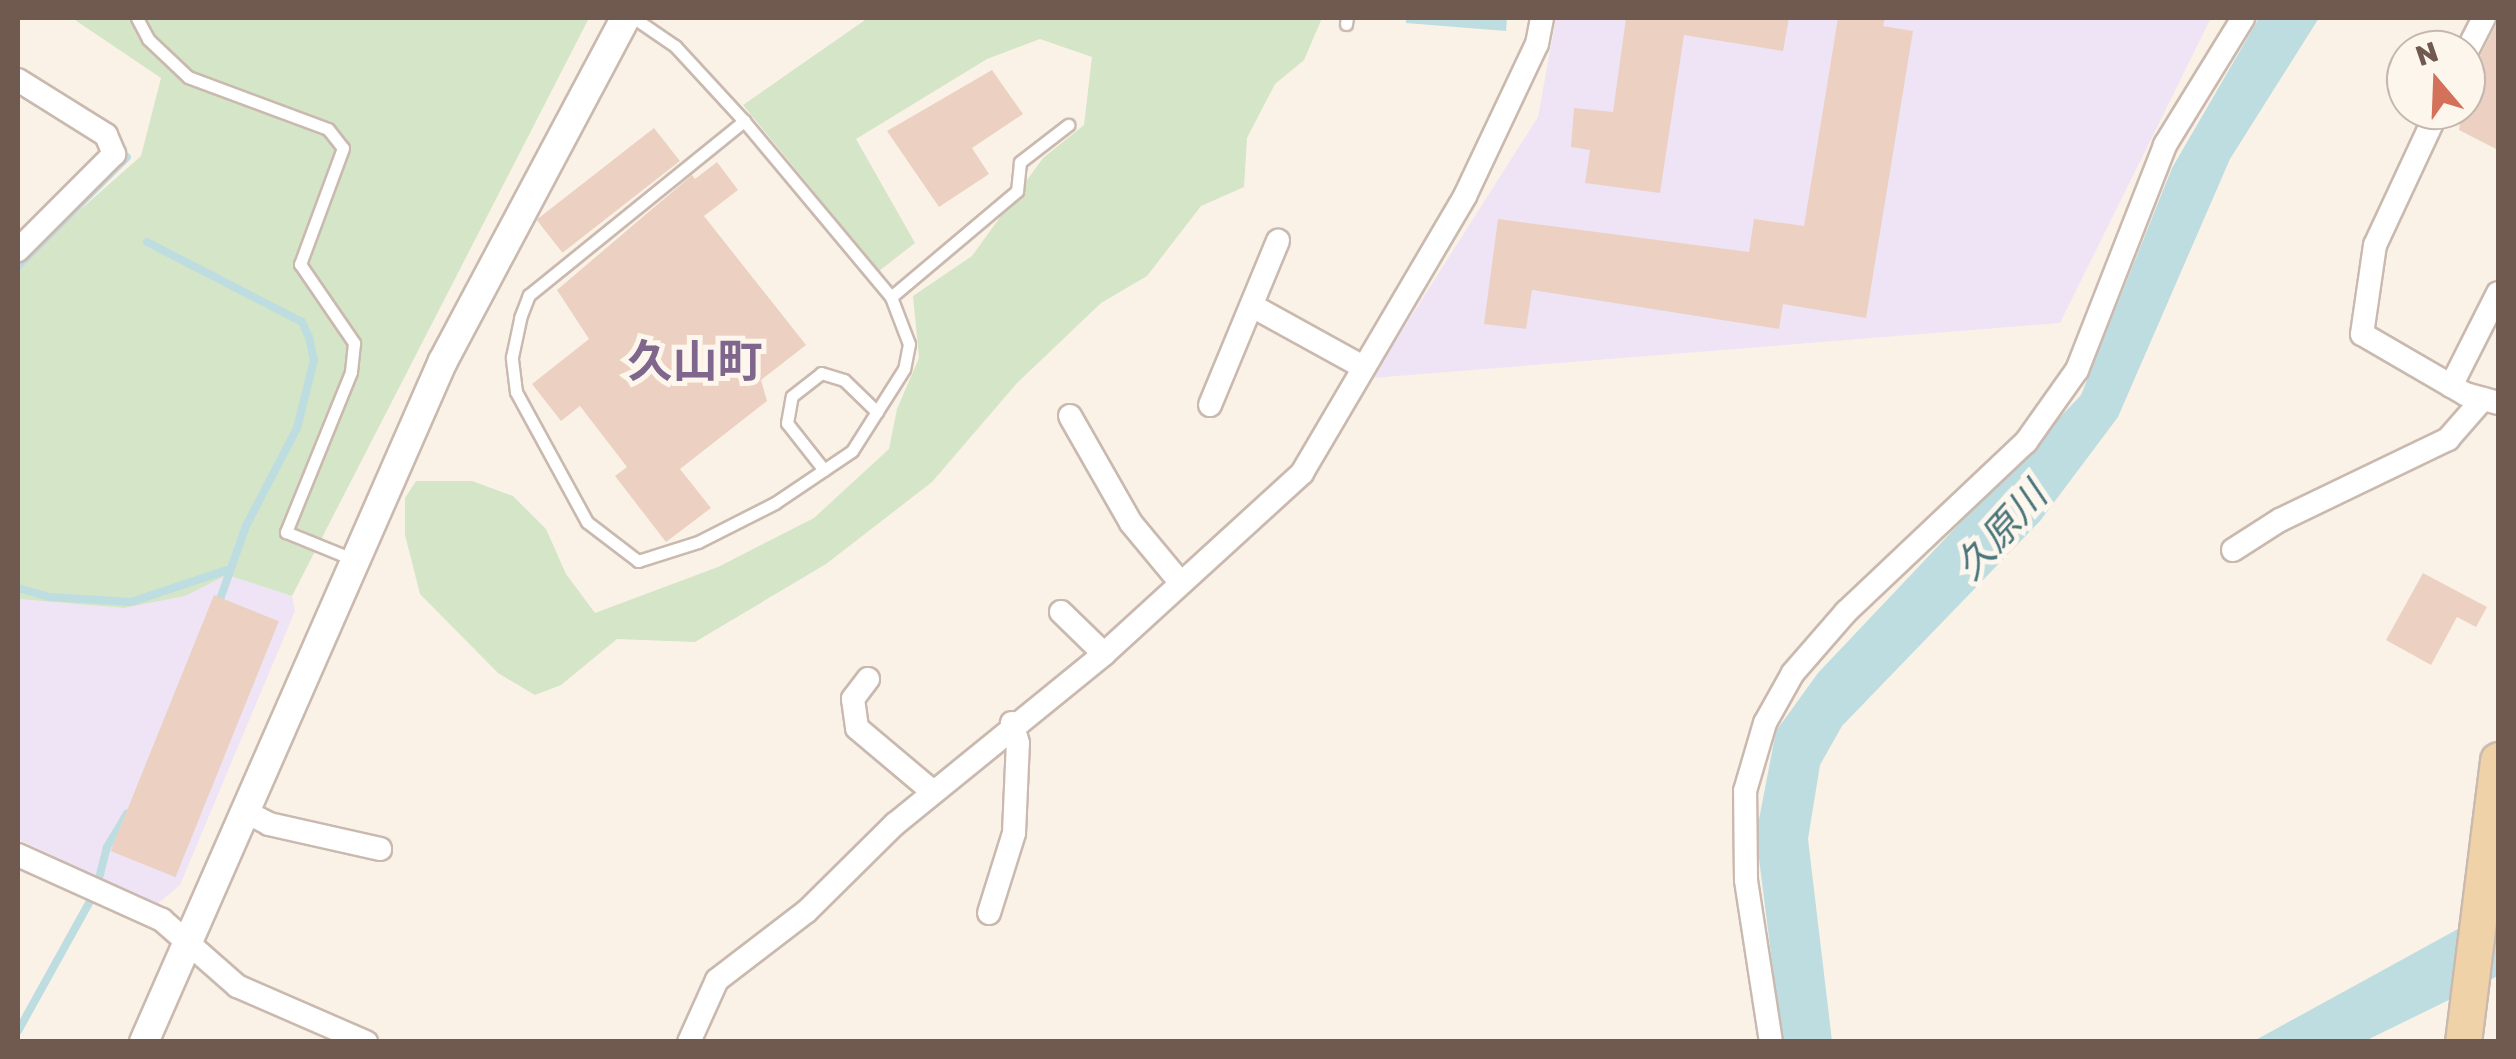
<!DOCTYPE html>
<meta charset="utf-8">
<style>
body{margin:0}
#map{position:relative;width:2516px;height:1059px;overflow:hidden;background:#faf2e7;font-family:"Golos Text","Noto Sans JP",sans-serif}
div>[style]{position:absolute}
.education>*{inset:0;background:#eee4f6}
.green>*{inset:0;background:#d5e5c7}
.water>*{inset:0;background:#bedde1}
.stream>*{height:8px;margin:-4px;padding:0 4px;transform-origin:4px;border-radius:4px;background:#bedde1}
.building>*{inset:0;background:#ecd1c2;transform-origin:0 0}
.roads{filter:drop-shadow(2px 0 #cab9af) drop-shadow(-2px 0 #cab9af) drop-shadow(0 2px #cab9af) drop-shadow(0 -2px #cab9af)}
.service>*{height:11px;margin:-5.5px;padding:0 5.5px;transform-origin:5.5px;border-radius:5.5px;background:#fff}
.minor>*{height:22px;margin:-11px;padding:0 11px;transform-origin:11px;border-radius:11px;background:#fff}
.tertiary>*{height:28px;margin:-14px;padding:0 14px;transform-origin:14px;border-radius:14px;background:#fff}
.primary>*{height:35px;margin:-17.5px;padding:0 17.5px;transform-origin:17.5px;border-radius:17.5px;background:#f0d2a8}
span{translate:-50% -50%;white-space:nowrap;text-align:center;line-height:1.15;-webkit-text-stroke:10px #fdf6ed;paint-order:stroke}
.water-label{font-size:38px;color:#48747a;font-style:italic}
.district-label{font-size:45px;color:#7e668c;font-weight:700}
.frame{position:absolute;inset:0;border:20px solid #70594f;pointer-events:none}
.north{position:absolute;left:2386px;top:30px;width:100px;height:100px;box-sizing:border-box;background:#fdf6ed;border:2px solid #c5b7ae;border-radius:50%;rotate:341deg;font-size:28px;font-weight:700;line-height:40px;text-align:center;color:#70594f}
.north::after{content:'';display:block;margin:auto;width:35px;height:45px;background:#d4715b;clip-path:polygon(50% 0,100% 100%,50% 72%,0 100%)}
</style>
<div id="map">
<div class="education">
<i style="clip-path:polygon(1556px 18px,2211px 18px,2060px 323px,1372px 378px,1538px 117px)"></i>
<i style="clip-path:polygon(227px 575px,292px 596px,295px 611px,180px 885px,156px 905px,18px 839px,18px 599px,124px 608px,185px 596px)"></i>
</div>
<div class="green">
<i style="clip-path:polygon(72px 18px,589px 18px,292px 596px,227px 575px,185px 596px,124px 608px,18px 599px,18px 265px,141px 156px,161px 78px)"></i>
<i style="clip-path:polygon(868px 18px,1322px 18px,1304px 60px,1275px 84px,1247px 138px,1244px 187px,1201px 206px,1147px 276px,1101px 303px,1017px 383px,932px 482px,826px 564px,695px 642px,617px 639px,561px 685px,535px 695px,498px 673px,420px 594px,405px 535px,405px 498px,416px 481px,472px 481px,513px 496px,546px 529px,566px 574px,595px 613px,718px 567px,814px 518px,889px 449px,897px 409px,919px 358px,913px 296px,972px 256px,1043px 158px,1084px 125px,1092px 57px,1040px 39px,987px 59px,856px 139px,915px 243px,879px 271px,743px 105px)"></i>
</div>
<div class="water">
<i style="clip-path:polygon(1406px 18px,1507px 18px,1506px 31px,1406px 23px)"></i>
<i style="clip-path:polygon(2259px 18px,2319px 18px,2230px 159px,2118px 417px,2040px 521px,1842px 726px,1820px 765px,1808px 839px,1832px 1041px,1782px 1041px,1756px 835px,1776px 731px,1818px 673px,2081px 395px,2172px 168px)"></i>
<i style="clip-path:polygon(2498px 907px,2498px 976px,2365px 1041px,2252px 1042px)"></i>
</div>
<div class="stream">
<i style="left:147px;top:242px;width:174px;rotate:27.3deg"></i>
<i style="left:302px;top:322px;width:17px;rotate:65deg"></i>
<i style="left:309px;top:337px;width:24px;rotate:78deg"></i>
<i style="left:314px;top:360px;width:70px;rotate:104deg"></i>
<i style="left:297px;top:428px;width:110px;rotate:117.5deg"></i>
<i style="left:246px;top:526px;width:84px;rotate:109.5deg"></i>
<i style="left:18px;top:266px;width:154px;rotate:-45deg"></i>
<i style="left:18px;top:588px;width:33px;rotate:16deg"></i>
<i style="left:50px;top:597px;width:81px;rotate:3.5deg"></i>
<i style="left:131px;top:602px;width:101px;rotate:-18.4deg"></i>
<i style="left:18px;top:1031px;width:161px;rotate:-61deg"></i>
<i style="left:96px;top:890px;width:44px;rotate:-75.7deg"></i>
<i style="left:107px;top:847px;width:39px;rotate:-59deg"></i>
</div>
<div class="building">
<i style="clip-path:polygon(1626px 18px,1789px 18px,1783px 51px,1684px 35px,1660px 193px,1585px 183px,1590px 150px,1571px 147px,1574px 108px,1613px 112px)"></i>
<i style="clip-path:polygon(1838px 18px,1885px 18px,1883px 26px,1913px 31px,1866px 318px,1783px 304px,1779px 329px,1532px 290px,1526px 329px,1484px 324px,1498px 219px,1749px 252px,1754px 219px,1804px 226px)"></i>
<i style="clip-path:polygon(2498px 21px,2498px 150px,2459px 130px,2466px 84px)"></i>
<i style="clip-path:polygon(992px 70px,1023px 114px,972px 148px,989px 174px,939px 207px,887px 131px)"></i>
<i style="left:654px;top:128px;width:42px;height:149px;rotate:52deg"></i>
<i style="clip-path:polygon(717px 162px,738px 190px,704px 216px,806px 345px,761px 380px,767px 401px,680px 469px,711px 508px,666px 542px,615px 476px,627px 467px,580px 406px,561px 421px,532px 384px,589px 339px,557px 290px,692px 175px,695px 179px)"></i>
<i style="clip-path:polygon(2423px 573px,2487px 607px,2476px 627px,2457px 617px,2431px 665px,2386px 640px)"></i>
<i style="left:214px;top:595px;width:70px;height:276px;rotate:22deg"></i>
</div>
<div class="roads">
<div class="service">
<i style="left:137px;top:18px;width:24px;rotate:62deg"></i>
<i style="left:148px;top:39px;width:55px;rotate:43.5deg"></i>
<i style="left:188px;top:77px;width:149px;rotate:20.4deg"></i>
<i style="left:328px;top:129px;width:24px;rotate:52deg"></i>
<i style="left:343px;top:148px;width:124px;rotate:110.3deg"></i>
<i style="left:300px;top:264px;width:96px;rotate:55.6deg"></i>
<i style="left:354px;top:343px;width:29px;rotate:96deg"></i>
<i style="left:351px;top:372px;width:173px;rotate:112.1deg"></i>
<i style="left:286px;top:532px;width:74px;rotate:22.1deg"></i>
<i style="left:634px;top:18px;width:50px;rotate:34.3deg"></i>
<i style="left:675px;top:46px;width:102px;rotate:47.4deg"></i>
<i style="left:744px;top:121px;width:229px;rotate:50.1deg"></i>
<i style="left:891px;top:297px;width:50px;rotate:69deg"></i>
<i style="left:909px;top:344px;width:25px;rotate:101deg"></i>
<i style="left:904px;top:369px;width:97px;rotate:122.4deg"></i>
<i style="left:852px;top:451px;width:93px;rotate:146deg"></i>
<i style="left:775px;top:503px;width:86px;rotate:153.1deg"></i>
<i style="left:698px;top:542px;width:63px;rotate:162.4deg"></i>
<i style="left:638px;top:561px;width:64px;rotate:-142.6deg"></i>
<i style="left:587px;top:522px;width:148px;rotate:-118.6deg"></i>
<i style="left:516px;top:392px;width:35px;rotate:-97deg"></i>
<i style="left:512px;top:357px;width:40px;rotate:-78deg"></i>
<i style="left:520px;top:318px;width:25px;rotate:-69deg"></i>
<i style="left:529px;top:295px;width:277px;rotate:-39deg"></i>
<i style="left:1346px;top:24px;width:6px;rotate:-81deg"></i>
<i style="left:891px;top:297px;width:165px;rotate:-40.1deg"></i>
<i style="left:1017px;top:191px;width:29px;rotate:-84deg"></i>
<i style="left:1020px;top:162px;width:61px;rotate:-37.6deg"></i>
<i style="left:824px;top:470px;width:60px;rotate:-128.2deg"></i>
<i style="left:787px;top:423px;width:27px;rotate:-80deg"></i>
<i style="left:792px;top:396px;width:37px;rotate:-38deg"></i>
<i style="left:821px;top:373px;width:24px;rotate:17deg"></i>
<i style="left:844px;top:380px;width:46px;rotate:44.1deg"></i>
</div>
<div class="minor">
<i style="left:2466px;top:53px;width:39px;rotate:-63deg"></i>
<i style="left:18px;top:80px;width:104px;rotate:32deg"></i>
<i style="left:106px;top:135px;width:21px;rotate:67deg"></i>
<i style="left:114px;top:154px;width:136px;rotate:135deg"></i>
<i style="left:2438px;top:110px;width:149px;rotate:115deg"></i>
<i style="left:2375px;top:245px;width:90px;rotate:98.3deg"></i>
<i style="left:2362px;top:334px;width:119px;rotate:30.2deg"></i>
<i style="left:2465px;top:394px;width:34px;rotate:15deg"></i>
<i style="left:1256px;top:308px;width:122px;rotate:28.9deg"></i>
<i style="left:2451px;top:386px;width:104px;rotate:-63.2deg"></i>
<i style="left:1210px;top:405px;width:178px;rotate:-67.5deg"></i>
<i style="left:1070px;top:416px;width:123px;rotate:60.3deg"></i>
<i style="left:1131px;top:523px;width:77px;rotate:50.3deg"></i>
<i style="left:2233px;top:550px;width:56px;rotate:-32.6deg"></i>
<i style="left:2280px;top:520px;width:187px;rotate:-25.7deg"></i>
<i style="left:2448px;top:439px;width:53px;rotate:-48.8deg"></i>
<i style="left:1061px;top:612px;width:60px;rotate:44.3deg"></i>
<i style="left:868px;top:679px;width:25px;rotate:127deg"></i>
<i style="left:853px;top:699px;width:29px;rotate:82deg"></i>
<i style="left:857px;top:728px;width:99px;rotate:40.1deg"></i>
<i style="left:244px;top:811px;width:28px;rotate:27deg"></i>
<i style="left:269px;top:824px;width:114px;rotate:12.7deg"></i>
<i style="left:18px;top:855px;width:158px;rotate:24.3deg"></i>
<i style="left:162px;top:920px;width:100px;rotate:41.3deg"></i>
<i style="left:237px;top:986px;width:141px;rotate:23.5deg"></i>
<i style="left:989px;top:913px;width:84px;rotate:-72.6deg"></i>
<i style="left:1014px;top:833px;width:90px;rotate:-87.5deg"></i>
<i style="left:1018px;top:743px;width:21px;rotate:-107deg"></i>
<i style="left:689px;top:1042px;width:68px;rotate:-65.7deg"></i>
<i style="left:717px;top:980px;width:113px;rotate:-37.5deg"></i>
<i style="left:807px;top:911px;width:124px;rotate:-44.7deg"></i>
<i style="left:895px;top:824px;width:269px;rotate:-39.1deg"></i>
<i style="left:1104px;top:654px;width:268px;rotate:-42.4deg"></i>
<i style="left:1302px;top:473px;width:321px;rotate:-59.5deg"></i>
<i style="left:1465px;top:196px;width:168px;rotate:-64.7deg"></i>
<i style="left:1537px;top:44px;width:26px;rotate:-79deg"></i>
<i style="left:1771px;top:1042px;width:164px;rotate:-98.8deg"></i>
<i style="left:1746px;top:880px;width:89px;rotate:-90.6deg"></i>
<i style="left:1745px;top:791px;width:71px;rotate:-73.6deg"></i>
<i style="left:1765px;top:723px;width:57px;rotate:-60.8deg"></i>
<i style="left:1793px;top:673px;width:81px;rotate:-49deg"></i>
<i style="left:1846px;top:612px;width:248px;rotate:-43.4deg"></i>
<i style="left:2026px;top:442px;width:88px;rotate:-54.7deg"></i>
<i style="left:2077px;top:370px;width:242px;rotate:-68.6deg"></i>
<i style="left:2165px;top:145px;width:149px;rotate:-58.4deg"></i>
</div>
<div class="tertiary">
<i style="left:144px;top:1042px;width:744px;rotate:-66.3deg"></i>
<i style="left:443px;top:361px;width:388px;rotate:-62deg"></i>
</div>
<div class="primary">
<i style="left:2463px;top:1042px;width:284px;rotate:-82.9deg"></i>
</div>
</div>
<div class="water-label">
<span style="left:2000px;top:530px;rotate:-48deg">久原川</span>
</div>
<div class="district-label">
<span style="left:695px;top:361px">久山町</span>
</div>
<div class="frame"></div>
<div class="north">N</div>
</div>
